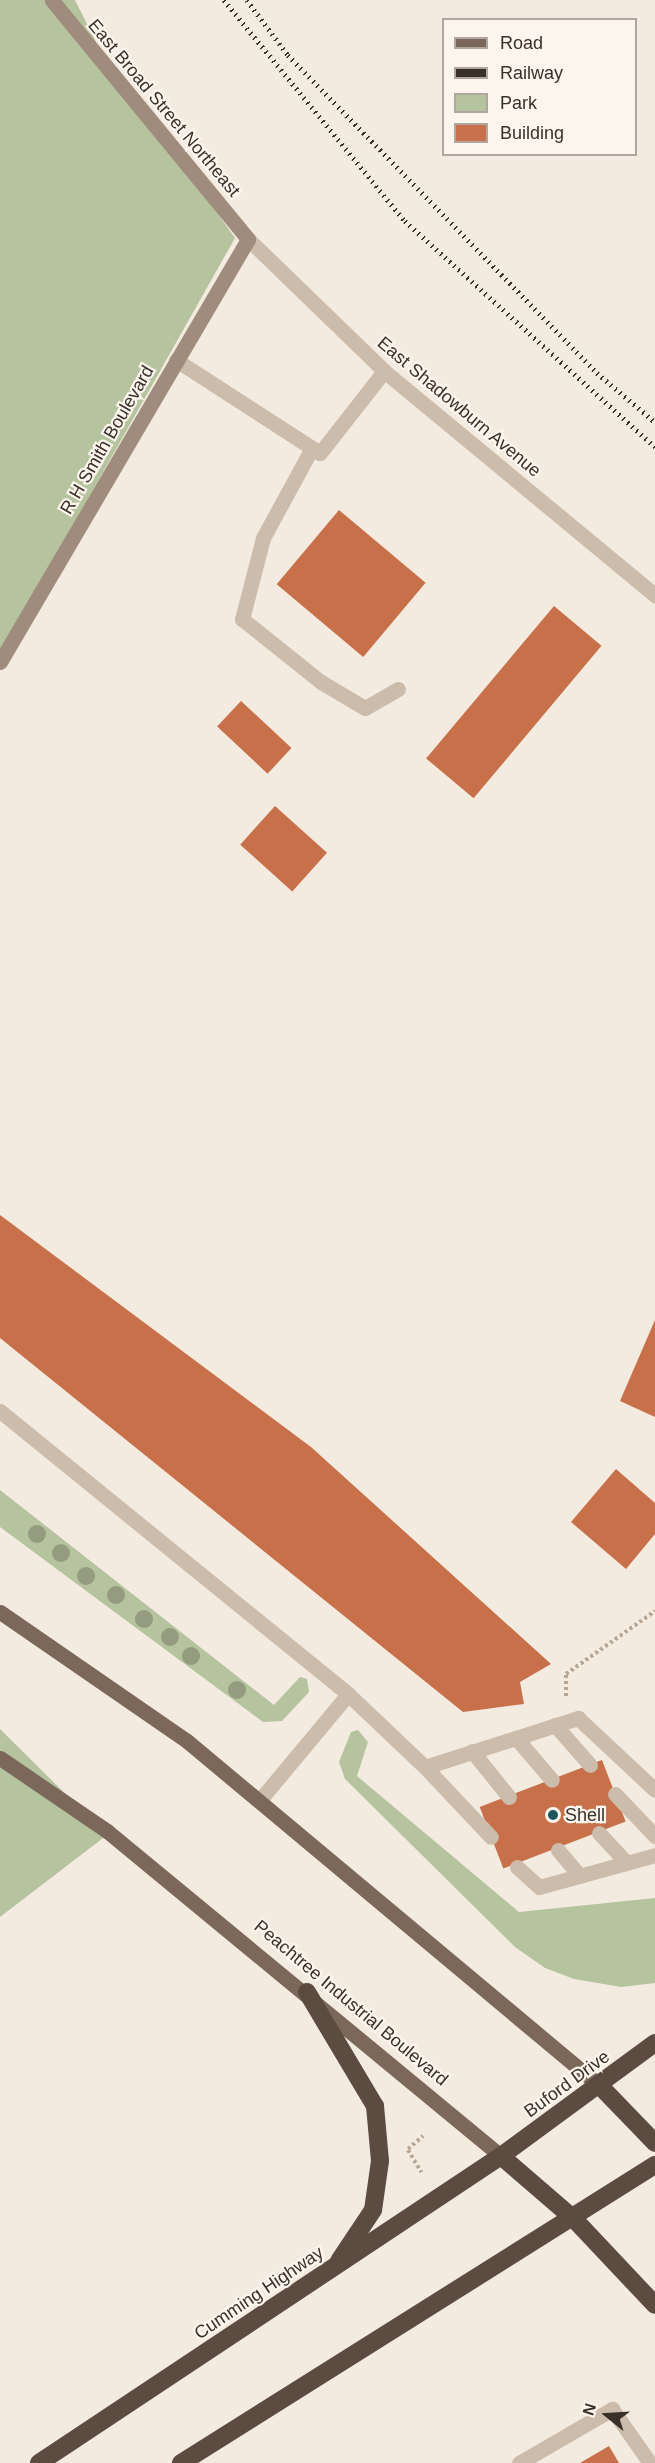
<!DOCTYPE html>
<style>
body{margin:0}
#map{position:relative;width:655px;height:2463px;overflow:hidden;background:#f4ebe0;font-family:Helvetica,sans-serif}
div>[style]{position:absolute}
.green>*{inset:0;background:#b5c39f}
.building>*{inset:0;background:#c87049;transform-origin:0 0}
.path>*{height:4px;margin-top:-2px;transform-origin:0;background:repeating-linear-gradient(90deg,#b8a795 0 3px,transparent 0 6px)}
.lane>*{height:15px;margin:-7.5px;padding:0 7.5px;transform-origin:7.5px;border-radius:7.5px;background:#ccbcab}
.street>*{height:15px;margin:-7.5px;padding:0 7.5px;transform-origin:7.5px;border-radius:7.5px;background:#ccbcab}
.secondary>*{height:15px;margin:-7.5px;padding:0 7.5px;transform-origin:7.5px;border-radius:7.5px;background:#a08c7c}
.primary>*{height:15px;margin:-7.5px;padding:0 7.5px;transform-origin:7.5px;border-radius:7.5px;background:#7c685b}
.highway>*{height:18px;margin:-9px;padding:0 9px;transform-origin:9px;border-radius:9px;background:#5b4b41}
.rail>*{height:4.5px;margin-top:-2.25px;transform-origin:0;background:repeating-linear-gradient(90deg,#3a302a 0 1.5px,transparent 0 6px)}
.trees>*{width:18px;height:18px;margin:-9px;border-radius:50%;background:#949b7e}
.dots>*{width:16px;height:16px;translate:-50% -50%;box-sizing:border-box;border:3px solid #fbf5ed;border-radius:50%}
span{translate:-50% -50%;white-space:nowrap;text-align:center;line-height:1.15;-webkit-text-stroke:4.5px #fbf5ed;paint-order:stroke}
.street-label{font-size:18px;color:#3a302a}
.poi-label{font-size:18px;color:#3a302a}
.left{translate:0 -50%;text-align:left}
.legend{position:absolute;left:442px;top:18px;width:195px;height:138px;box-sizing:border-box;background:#fbf5ed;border:2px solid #aea69f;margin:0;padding:8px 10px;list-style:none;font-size:18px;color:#3a302a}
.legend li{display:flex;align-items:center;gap:12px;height:30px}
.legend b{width:30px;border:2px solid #aea69f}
.north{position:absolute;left:577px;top:2385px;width:60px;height:60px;-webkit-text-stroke:4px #fbf5ed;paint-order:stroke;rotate:288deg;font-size:16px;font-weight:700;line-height:24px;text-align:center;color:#3a302a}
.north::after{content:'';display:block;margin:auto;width:21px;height:27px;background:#3a302a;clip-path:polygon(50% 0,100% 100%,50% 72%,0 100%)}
</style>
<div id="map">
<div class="green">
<i style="clip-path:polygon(0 0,75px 0,97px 44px,235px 238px,0 655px)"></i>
<i style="clip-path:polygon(0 1490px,274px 1705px,300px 1677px,307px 1679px,309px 1692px,282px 1721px,263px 1722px,0 1527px)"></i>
<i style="clip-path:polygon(0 1729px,107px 1835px,0 1917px)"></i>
<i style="clip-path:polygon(358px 1730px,368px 1742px,357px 1776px,519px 1912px,655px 1898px,655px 1983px,621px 1987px,574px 1979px,545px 1968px,515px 1947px,345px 1779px,339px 1762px,351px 1732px)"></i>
</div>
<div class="building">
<i style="left:339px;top:510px;width:113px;height:97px;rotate:40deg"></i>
<i style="left:554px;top:606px;width:62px;height:199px;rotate:40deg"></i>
<i style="left:241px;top:701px;width:69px;height:35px;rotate:43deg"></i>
<i style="left:275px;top:806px;width:70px;height:52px;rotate:42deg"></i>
<i style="clip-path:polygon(0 1215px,311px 1447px,551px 1664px,520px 1682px,524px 1704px,463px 1712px,0 1338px)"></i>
<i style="clip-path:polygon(655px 1320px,655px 1417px,620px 1401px)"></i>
<i style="clip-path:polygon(616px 1469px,655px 1503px,655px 1534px,626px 1569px,571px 1522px)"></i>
<i style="left:602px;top:1760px;width:66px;height:131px;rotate:69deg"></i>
<i style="clip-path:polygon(609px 2446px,619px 2463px,580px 2463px)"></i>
</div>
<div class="path">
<i style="left:566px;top:1696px;width:22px;rotate:-90deg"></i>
<i style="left:566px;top:1674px;width:109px;rotate:-35.3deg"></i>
<i style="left:408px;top:2149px;width:20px;rotate:-41deg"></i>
<i style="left:408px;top:2150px;width:26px;rotate:59deg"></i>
</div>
<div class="lane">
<i style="left:176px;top:360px;width:171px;rotate:32.9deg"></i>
<i style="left:320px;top:453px;width:104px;rotate:-52deg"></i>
<i style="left:312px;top:448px;width:102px;rotate:118.6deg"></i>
<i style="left:263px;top:538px;width:84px;rotate:104.5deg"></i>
<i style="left:242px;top:619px;width:101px;rotate:38.6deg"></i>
<i style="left:321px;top:682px;width:51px;rotate:30.6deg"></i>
<i style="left:365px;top:708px;width:38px;rotate:-30deg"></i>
<i style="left:0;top:1411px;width:449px;rotate:39.1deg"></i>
<i style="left:348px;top:1694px;width:106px;rotate:43.5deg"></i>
<i style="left:425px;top:1767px;width:161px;rotate:-17.8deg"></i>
<i style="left:578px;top:1718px;width:105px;rotate:43.1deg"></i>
<i style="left:555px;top:1725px;width:53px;rotate:48.8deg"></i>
<i style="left:516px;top:1738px;width:55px;rotate:49.4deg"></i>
<i style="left:472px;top:1751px;width:59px;rotate:51.2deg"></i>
<i style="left:425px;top:1767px;width:96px;rotate:46.7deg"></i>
<i style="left:615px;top:1794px;width:58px;rotate:46.4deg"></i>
<i style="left:259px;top:1801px;width:139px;rotate:-50.2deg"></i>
<i style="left:599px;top:1833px;width:40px;rotate:47deg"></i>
<i style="left:558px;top:1850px;width:34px;rotate:50deg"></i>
<i style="left:517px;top:1867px;width:30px;rotate:42deg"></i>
<i style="left:539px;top:1887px;width:120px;rotate:-15.4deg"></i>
<i style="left:519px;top:2463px;width:108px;rotate:-30.1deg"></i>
<i style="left:612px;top:2409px;width:66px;rotate:54.9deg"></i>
</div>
<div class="street">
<i style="left:248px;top:239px;width:190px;rotate:44.1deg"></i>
<i style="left:384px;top:371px;width:352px;rotate:39.6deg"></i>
</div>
<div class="secondary">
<i style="left:0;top:662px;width:490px;rotate:-59.6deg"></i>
<i style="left:248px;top:239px;width:309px;rotate:-129.4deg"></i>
</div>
<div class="primary">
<i style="left:0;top:1612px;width:227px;rotate:34.6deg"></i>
<i style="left:187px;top:1741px;width:540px;rotate:39.89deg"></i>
<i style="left:0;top:1758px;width:130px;rotate:34.3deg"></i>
<i style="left:107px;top:1831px;width:511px;rotate:39.52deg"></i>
</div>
<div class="highway">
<i style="left:307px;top:1992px;width:133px;rotate:59.2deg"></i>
<i style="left:375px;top:2106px;width:55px;rotate:84.8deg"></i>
<i style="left:380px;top:2161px;width:49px;rotate:98.1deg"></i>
<i style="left:373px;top:2210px;width:61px;rotate:123.7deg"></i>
<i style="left:601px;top:2087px;width:78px;rotate:46deg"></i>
<i style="left:501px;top:2156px;width:96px;rotate:40.8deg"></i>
<i style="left:574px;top:2219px;width:118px;rotate:46.7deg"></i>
<i style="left:39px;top:2463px;width:555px;rotate:-33.6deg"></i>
<i style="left:501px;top:2156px;width:191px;rotate:-36.3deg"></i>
<i style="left:181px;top:2463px;width:560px;rotate:-32.16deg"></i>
</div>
<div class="rail">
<i style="left:224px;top:0;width:286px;rotate:50.7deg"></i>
<i style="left:405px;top:221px;width:337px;rotate:42.1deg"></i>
<i style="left:247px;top:0;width:69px;rotate:53.3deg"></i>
<i style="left:288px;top:55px;width:443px;rotate:45.8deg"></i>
<i style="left:597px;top:373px;width:76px;rotate:40.2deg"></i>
</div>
<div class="trees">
<i style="left:37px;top:1534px"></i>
<i style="left:61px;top:1553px"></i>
<i style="left:86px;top:1576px"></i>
<i style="left:116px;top:1595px"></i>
<i style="left:144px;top:1619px"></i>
<i style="left:170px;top:1637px"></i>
<i style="left:191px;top:1656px"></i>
<i style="left:237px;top:1690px"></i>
</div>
<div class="dots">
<i style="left:553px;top:1815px;background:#1e555d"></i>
</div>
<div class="street-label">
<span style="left:164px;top:108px;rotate:50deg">East Broad Street Northeast</span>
<span style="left:459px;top:407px;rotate:40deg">East Shadowburn Avenue</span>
<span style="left:107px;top:440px;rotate:-60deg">R H Smith Boulevard</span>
<span style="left:351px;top:2003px;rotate:40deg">Peachtree Industrial Boulevard</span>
<span style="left:567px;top:2084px;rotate:-36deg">Buford Drive</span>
<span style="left:259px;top:2293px;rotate:-34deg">Cumming Highway</span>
</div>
<div class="poi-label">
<span class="left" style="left:565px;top:1815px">Shell</span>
</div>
<ul class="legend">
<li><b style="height:8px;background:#7c685b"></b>Road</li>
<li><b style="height:8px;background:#3a302a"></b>Railway</li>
<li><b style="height:16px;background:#b5c39f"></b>Park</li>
<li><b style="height:16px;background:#c87049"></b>Building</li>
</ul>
<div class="north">N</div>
</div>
